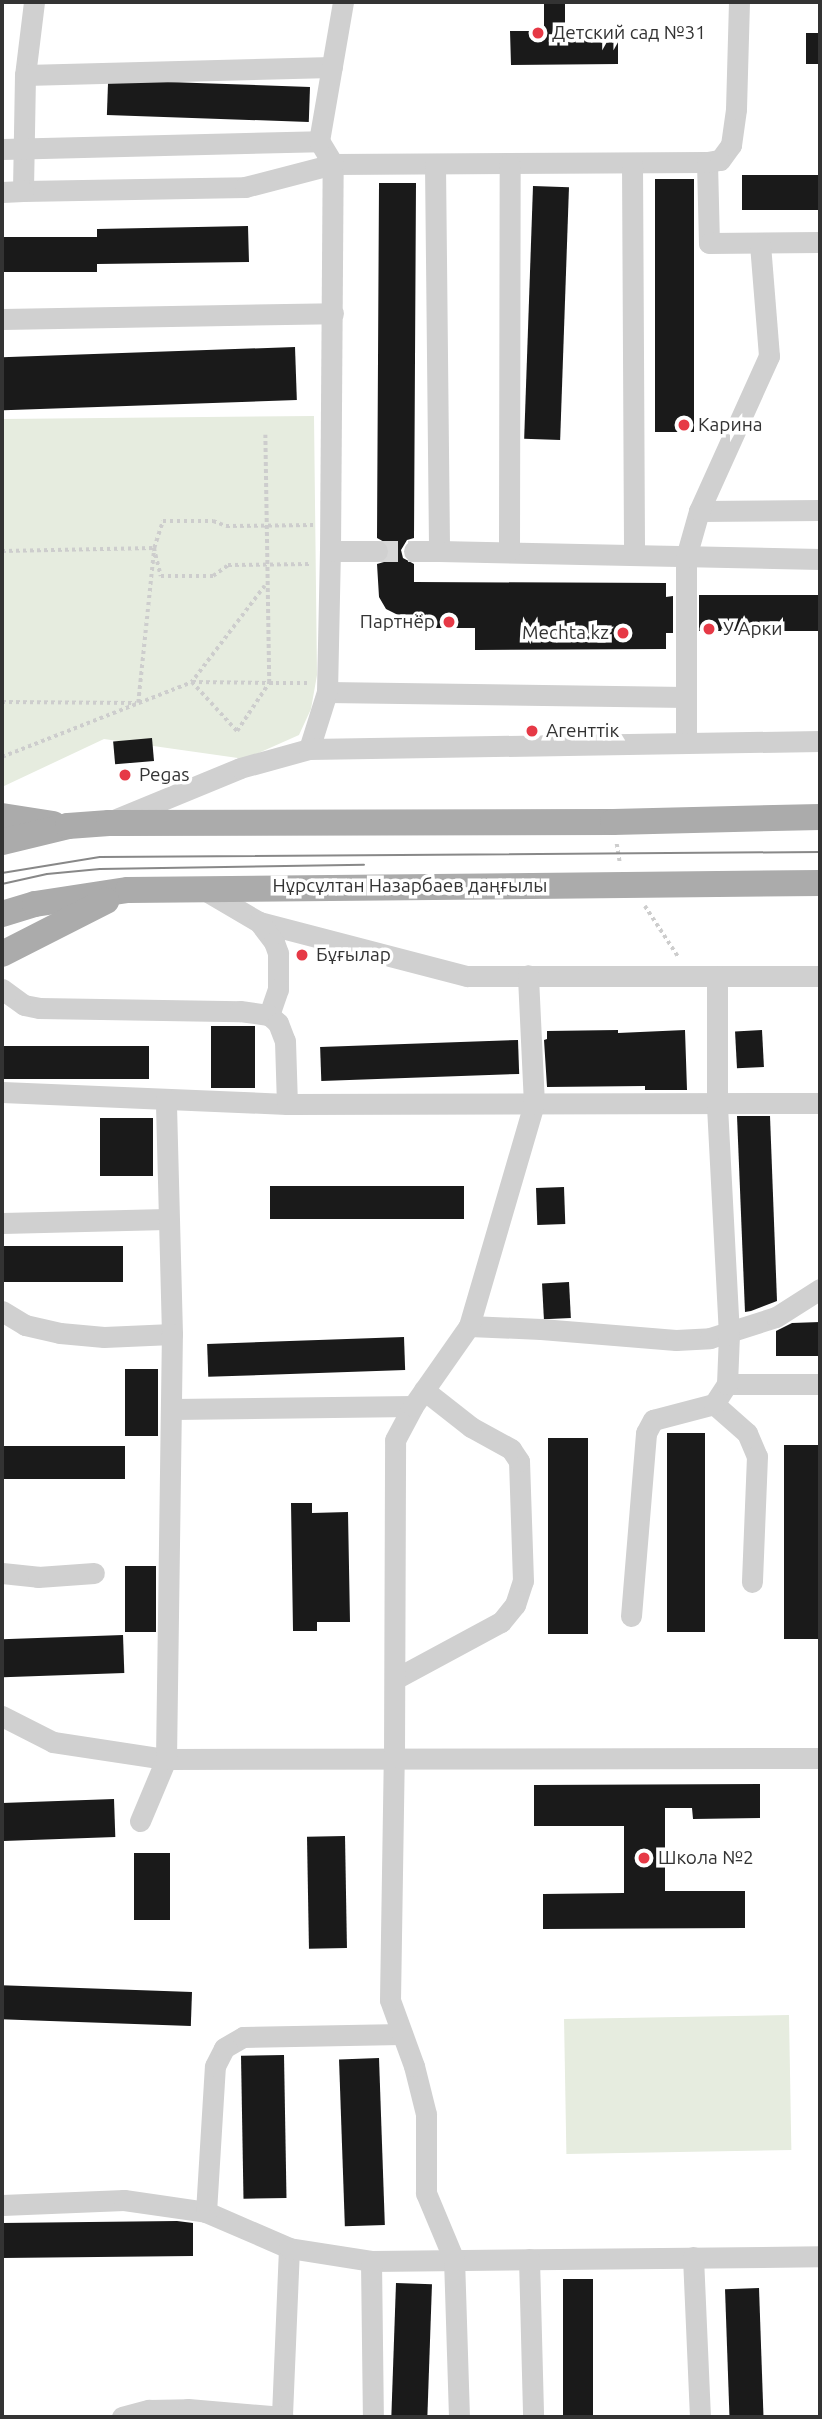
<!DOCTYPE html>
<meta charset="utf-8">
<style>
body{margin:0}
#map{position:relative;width:822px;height:2419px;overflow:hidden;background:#fff;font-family:Ubuntu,sans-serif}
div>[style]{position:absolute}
.green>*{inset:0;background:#e6ecdf;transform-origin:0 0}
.building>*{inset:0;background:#1a1a1a;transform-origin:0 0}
.minor-tunnel>*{height:21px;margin-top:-10.5px;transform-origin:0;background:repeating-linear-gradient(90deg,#d6d6d6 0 21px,transparent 0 31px)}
.path>*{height:3.5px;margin-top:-1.75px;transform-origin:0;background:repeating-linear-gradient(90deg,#cdcdcd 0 3.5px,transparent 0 7px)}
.minor>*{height:21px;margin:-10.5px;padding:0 10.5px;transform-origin:10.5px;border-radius:10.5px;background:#d0d0d0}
.major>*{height:26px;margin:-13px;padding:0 13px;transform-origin:13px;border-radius:13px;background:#ababab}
.tram>*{height:2px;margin:-1px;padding:0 1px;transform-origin:1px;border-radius:1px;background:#888}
.dots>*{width:19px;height:19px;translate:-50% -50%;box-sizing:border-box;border:4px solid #fff;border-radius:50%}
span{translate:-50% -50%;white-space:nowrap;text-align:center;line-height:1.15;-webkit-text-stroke:7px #fff;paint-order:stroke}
.poi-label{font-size:19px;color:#333}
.left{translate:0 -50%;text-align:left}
.right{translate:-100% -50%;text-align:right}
.street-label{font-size:19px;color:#333}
.frame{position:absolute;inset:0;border:4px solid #333;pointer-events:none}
</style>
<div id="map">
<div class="green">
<i style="clip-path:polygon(314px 416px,317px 675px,311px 709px,299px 735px,245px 759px,104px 739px,2px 787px,2px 419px)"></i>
<i style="left:789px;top:2015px;width:135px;height:225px;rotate:89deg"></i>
</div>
<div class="building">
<i style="clip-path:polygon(544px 2px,565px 2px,565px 35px,618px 34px,618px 64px,511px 65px,510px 31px,544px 31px)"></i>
<i style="left:806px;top:33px;width:14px;height:31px"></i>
<i style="left:310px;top:87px;width:35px;height:202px;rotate:92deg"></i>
<i style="left:742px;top:175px;width:78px;height:35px"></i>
<i style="left:655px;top:179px;width:39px;height:253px"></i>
<i style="clip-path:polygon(379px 183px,416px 183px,414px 538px,407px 540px,401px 550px,403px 558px,414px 564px,414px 582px,666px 583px,666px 597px,673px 596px,673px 633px,666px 633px,666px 649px,475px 650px,475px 628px,421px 628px,421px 617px,400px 616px,386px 609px,379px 597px,377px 564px,384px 562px,390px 552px,388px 544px,377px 538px)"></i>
<i style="left:533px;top:186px;width:36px;height:253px;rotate:2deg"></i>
<i style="clip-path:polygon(248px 226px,249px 262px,97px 264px,97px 272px,2px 272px,2px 237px,97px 237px,97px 229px)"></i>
<i style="left:295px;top:347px;width:53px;height:293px;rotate:88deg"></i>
<i style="left:820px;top:595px;width:36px;height:121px;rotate:90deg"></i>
<i style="left:152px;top:738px;width:23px;height:39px;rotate:85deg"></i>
<i style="left:211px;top:1026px;width:44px;height:62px"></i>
<i style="clip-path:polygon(618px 1030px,618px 1033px,685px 1030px,687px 1090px,645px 1090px,645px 1086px,547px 1087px,544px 1040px,547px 1039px,547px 1031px)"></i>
<i style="left:762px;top:1030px;width:37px;height:27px;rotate:87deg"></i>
<i style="left:518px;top:1040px;width:34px;height:198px;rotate:88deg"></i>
<i style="left:2px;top:1046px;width:147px;height:33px"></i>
<i style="clip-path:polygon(737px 1116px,770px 1116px,777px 1301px,751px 1311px,745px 1312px)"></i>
<i style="left:100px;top:1118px;width:53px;height:58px"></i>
<i style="left:464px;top:1186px;width:33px;height:194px;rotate:90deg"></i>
<i style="left:564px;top:1187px;width:37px;height:28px;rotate:88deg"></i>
<i style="left:2px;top:1246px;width:121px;height:36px"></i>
<i style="left:569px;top:1282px;width:36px;height:27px;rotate:87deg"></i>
<i style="clip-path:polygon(820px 1322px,820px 1356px,776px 1356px,776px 1331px,792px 1323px)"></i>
<i style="left:404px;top:1337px;width:33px;height:197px;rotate:88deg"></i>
<i style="left:125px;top:1369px;width:33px;height:67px"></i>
<i style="left:667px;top:1433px;width:38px;height:199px"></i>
<i style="left:548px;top:1438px;width:40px;height:196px"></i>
<i style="left:784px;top:1445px;width:36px;height:194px"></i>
<i style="left:2px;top:1446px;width:123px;height:33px"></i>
<i style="clip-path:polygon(291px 1503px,312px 1503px,312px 1513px,348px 1512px,350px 1622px,317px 1622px,317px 1631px,293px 1631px)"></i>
<i style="left:125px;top:1566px;width:31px;height:66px"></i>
<i style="left:123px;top:1635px;width:38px;height:121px;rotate:88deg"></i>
<i style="clip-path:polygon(760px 1784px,760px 1818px,693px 1819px,692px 1808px,665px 1808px,665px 1891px,745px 1891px,745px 1928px,543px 1929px,543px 1894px,624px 1893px,624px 1826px,534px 1826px,534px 1785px)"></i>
<i style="left:114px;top:1799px;width:38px;height:112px;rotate:88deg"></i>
<i style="left:345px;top:1836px;width:112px;height:38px;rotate:89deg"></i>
<i style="left:134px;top:1853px;width:36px;height:67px"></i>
<i style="left:192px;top:1992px;width:34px;height:190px;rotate:92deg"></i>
<i style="left:284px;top:2055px;width:143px;height:43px;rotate:89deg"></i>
<i style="left:379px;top:2058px;width:167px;height:40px;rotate:88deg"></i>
<i style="clip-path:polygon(177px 2221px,193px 2223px,193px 2256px,2px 2258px,2px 2223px)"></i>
<i style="left:563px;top:2279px;width:30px;height:138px"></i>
<i style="left:396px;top:2283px;width:36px;height:134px;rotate:2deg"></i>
<i style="left:759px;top:2288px;width:129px;height:34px;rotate:88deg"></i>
</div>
<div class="minor-tunnel">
<i style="left:377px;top:551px;width:37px"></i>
</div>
<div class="path">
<i style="left:2px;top:551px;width:152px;rotate:-1.1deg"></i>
<i style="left:154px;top:548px;width:29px;rotate:76deg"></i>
<i style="left:161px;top:576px;width:52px"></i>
<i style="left:213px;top:576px;width:19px;rotate:-36deg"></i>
<i style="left:228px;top:565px;width:82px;rotate:-0.7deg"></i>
<i style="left:265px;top:586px;width:121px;rotate:127.2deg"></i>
<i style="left:192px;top:682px;width:67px;rotate:47.4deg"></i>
<i style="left:237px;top:731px;width:58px;rotate:-56.3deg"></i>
<i style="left:269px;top:683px;width:41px"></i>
<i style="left:2px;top:702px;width:134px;rotate:0.4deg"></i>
<i style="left:138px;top:703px;width:156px;rotate:-84.1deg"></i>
<i style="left:154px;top:548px;width:28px;rotate:-72deg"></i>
<i style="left:163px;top:521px;width:50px"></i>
<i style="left:213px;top:521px;width:14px;rotate:21deg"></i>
<i style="left:226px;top:526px;width:87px;rotate:-0.7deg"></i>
<i style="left:2px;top:757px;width:204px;rotate:-21.5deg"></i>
<i style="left:192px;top:682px;width:77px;rotate:0.7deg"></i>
<i style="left:269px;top:683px;width:248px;rotate:-90.9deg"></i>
<i style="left:617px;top:844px;width:20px;rotate:81deg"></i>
<i style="left:645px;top:906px;width:62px;rotate:56.8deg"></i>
</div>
<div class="minor">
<i style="left:34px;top:2px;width:74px;rotate:97deg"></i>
<i style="left:25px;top:75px;width:116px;rotate:91deg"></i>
<i style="left:23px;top:191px;width:222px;rotate:-1deg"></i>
<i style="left:245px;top:187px;width:91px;rotate:-14.6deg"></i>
<i style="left:333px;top:164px;width:374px;rotate:-0.3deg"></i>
<i style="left:707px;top:162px;width:81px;rotate:88.6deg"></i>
<i style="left:709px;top:243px;width:111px;rotate:-0.5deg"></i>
<i style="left:25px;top:75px;width:307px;rotate:-1.5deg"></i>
<i style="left:2px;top:149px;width:317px;rotate:-1.4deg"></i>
<i style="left:707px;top:162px;width:13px;rotate:-9deg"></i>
<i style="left:720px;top:160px;width:19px;rotate:-54deg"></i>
<i style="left:731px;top:145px;width:36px;rotate:-82deg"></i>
<i style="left:736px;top:109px;width:107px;rotate:-88.4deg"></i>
<i style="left:632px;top:163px;width:390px;rotate:89.7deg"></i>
<i style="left:435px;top:164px;width:387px;rotate:89.4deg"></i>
<i style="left:439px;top:551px;width:381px;rotate:1.2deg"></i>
<i style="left:2px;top:192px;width:21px;rotate:-3deg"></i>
<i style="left:2px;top:319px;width:331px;rotate:-1deg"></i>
<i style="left:699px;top:511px;width:121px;rotate:-0.5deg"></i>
<i style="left:330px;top:551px;width:47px"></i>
<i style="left:414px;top:551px;width:25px"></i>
<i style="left:509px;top:551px;width:387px;rotate:-89.9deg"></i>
<i style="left:327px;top:692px;width:359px;rotate:0.8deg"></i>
<i style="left:686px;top:742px;width:185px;rotate:-90deg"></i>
<i style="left:686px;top:557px;width:48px;rotate:-74.2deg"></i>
<i style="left:699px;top:511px;width:170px;rotate:-65.7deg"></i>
<i style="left:769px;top:356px;width:113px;rotate:-94.6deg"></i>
<i style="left:309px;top:749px;width:60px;rotate:-72.5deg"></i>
<i style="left:327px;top:692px;width:141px;rotate:-88.8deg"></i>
<i style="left:330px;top:551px;width:387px;rotate:-89.6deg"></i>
<i style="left:333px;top:164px;width:27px;rotate:-121deg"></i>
<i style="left:319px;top:141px;width:141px;rotate:-80.2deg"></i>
<i style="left:114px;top:820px;width:136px;rotate:-22.4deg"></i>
<i style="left:240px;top:768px;width:72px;rotate:-15.4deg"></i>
<i style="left:309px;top:749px;width:511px;rotate:-0.9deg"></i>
<i style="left:201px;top:888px;width:67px;rotate:30.4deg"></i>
<i style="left:259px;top:922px;width:215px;rotate:14.6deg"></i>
<i style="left:467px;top:976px;width:353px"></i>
<i style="left:259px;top:922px;width:25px;rotate:53deg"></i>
<i style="left:274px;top:942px;width:12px;rotate:70deg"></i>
<i style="left:278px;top:953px;width:36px;rotate:90deg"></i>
<i style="left:278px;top:989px;width:28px;rotate:109deg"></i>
<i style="left:2px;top:989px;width:27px;rotate:36deg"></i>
<i style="left:24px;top:1005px;width:15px;rotate:11deg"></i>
<i style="left:39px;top:1008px;width:201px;rotate:0.9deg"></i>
<i style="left:240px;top:1011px;width:29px;rotate:8deg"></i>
<i style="left:269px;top:1015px;width:12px;rotate:42deg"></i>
<i style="left:278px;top:1023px;width:19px;rotate:69deg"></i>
<i style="left:285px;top:1041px;width:63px;rotate:88.2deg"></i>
<i style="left:2px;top:1092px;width:285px;rotate:2.4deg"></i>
<i style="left:287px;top:1104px;width:533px;rotate:-0.11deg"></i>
<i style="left:2px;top:1223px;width:165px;rotate:-1.4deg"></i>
<i style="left:2px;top:1311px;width:27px;rotate:31deg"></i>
<i style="left:25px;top:1325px;width:36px;rotate:13deg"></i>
<i style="left:60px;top:1333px;width:44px;rotate:5.2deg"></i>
<i style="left:104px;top:1337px;width:68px;rotate:-2.5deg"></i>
<i style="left:172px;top:1334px;width:235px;rotate:-91.5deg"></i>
<i style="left:469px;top:1326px;width:72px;rotate:2.4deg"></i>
<i style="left:541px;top:1329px;width:135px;rotate:4.7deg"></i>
<i style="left:676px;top:1340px;width:34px;rotate:-3deg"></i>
<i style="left:710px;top:1338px;width:69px;rotate:-17.7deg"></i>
<i style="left:776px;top:1317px;width:52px;rotate:-32.5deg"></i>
<i style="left:727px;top:1384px;width:93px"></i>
<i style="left:714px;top:1404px;width:44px;rotate:41.3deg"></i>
<i style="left:747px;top:1433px;width:25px;rotate:67deg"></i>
<i style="left:757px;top:1456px;width:126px;rotate:92.3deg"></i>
<i style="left:173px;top:1409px;width:240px;rotate:-0.7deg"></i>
<i style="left:2px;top:1573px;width:36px;rotate:6deg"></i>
<i style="left:38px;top:1577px;width:56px;rotate:-4.1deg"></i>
<i style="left:631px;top:1616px;width:184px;rotate:-85.3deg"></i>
<i style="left:646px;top:1433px;width:15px;rotate:-62deg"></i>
<i style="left:653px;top:1420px;width:63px;rotate:-14.7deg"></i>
<i style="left:714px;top:1404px;width:24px;rotate:-57deg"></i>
<i style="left:727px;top:1384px;width:49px;rotate:-87.7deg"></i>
<i style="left:729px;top:1335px;width:231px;rotate:-93deg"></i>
<i style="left:717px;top:1104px;width:128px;rotate:-90deg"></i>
<i style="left:395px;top:1679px;width:120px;rotate:-28.3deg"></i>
<i style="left:501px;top:1622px;width:22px;rotate:-51deg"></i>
<i style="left:515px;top:1605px;width:25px;rotate:-72deg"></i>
<i style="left:523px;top:1581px;width:120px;rotate:-91.9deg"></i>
<i style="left:519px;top:1461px;width:14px;rotate:-124deg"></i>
<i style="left:511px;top:1449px;width:46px;rotate:-151.2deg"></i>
<i style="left:471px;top:1427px;width:60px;rotate:-141.8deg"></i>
<i style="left:2px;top:1716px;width:57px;rotate:27deg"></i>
<i style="left:53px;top:1742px;width:114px;rotate:8.6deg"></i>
<i style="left:166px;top:1759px;width:654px;rotate:-0.09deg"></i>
<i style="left:140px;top:1821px;width:67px;rotate:-67.2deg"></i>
<i style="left:166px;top:1759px;width:425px;rotate:-89.2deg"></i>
<i style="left:2px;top:2205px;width:122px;rotate:-2.3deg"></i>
<i style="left:124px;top:2200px;width:83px;rotate:8.3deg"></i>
<i style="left:206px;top:2212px;width:90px;rotate:23.4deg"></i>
<i style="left:289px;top:2248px;width:169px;rotate:92.4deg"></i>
<i style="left:206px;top:2212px;width:146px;rotate:-86.5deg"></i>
<i style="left:215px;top:2066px;width:20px;rotate:-63deg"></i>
<i style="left:224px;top:2048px;width:22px;rotate:-30deg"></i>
<i style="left:243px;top:2037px;width:159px;rotate:-1.1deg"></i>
<i style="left:289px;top:2248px;width:83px;rotate:9deg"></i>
<i style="left:371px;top:2261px;width:449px;rotate:-0.6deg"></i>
<i style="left:693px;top:2257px;width:160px;rotate:87.5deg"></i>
<i style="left:529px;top:2259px;width:158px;rotate:88.5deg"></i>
<i style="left:371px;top:2261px;width:156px;rotate:89.3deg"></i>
<i style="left:122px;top:2417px;width:28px;rotate:-15deg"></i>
<i style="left:149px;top:2410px;width:39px;rotate:-1deg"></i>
<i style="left:188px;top:2409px;width:95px;rotate:4.8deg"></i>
<i style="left:459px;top:2417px;width:157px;rotate:-91.8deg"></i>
<i style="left:454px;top:2260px;width:73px;rotate:-112.7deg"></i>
<i style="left:426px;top:2193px;width:79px;rotate:-90deg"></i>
<i style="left:426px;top:2114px;width:49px;rotate:-104deg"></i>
<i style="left:414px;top:2066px;width:70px;rotate:-110deg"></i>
<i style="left:390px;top:2000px;width:243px;rotate:-89.1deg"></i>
<i style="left:394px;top:1757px;width:317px;rotate:-89.8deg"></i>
<i style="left:395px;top:1440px;width:38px;rotate:-62deg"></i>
<i style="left:413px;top:1406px;width:98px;rotate:-55deg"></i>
<i style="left:469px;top:1326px;width:231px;rotate:-73.7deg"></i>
<i style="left:534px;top:1104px;width:129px;rotate:-92.7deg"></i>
</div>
<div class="major">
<i style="left:2px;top:816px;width:52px;rotate:8.9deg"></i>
<i style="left:2px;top:842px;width:68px;rotate:-13.6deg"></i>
<i style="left:68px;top:826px;width:41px;rotate:-4.2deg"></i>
<i style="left:109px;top:823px;width:504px;rotate:-0.11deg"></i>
<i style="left:613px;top:822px;width:207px;rotate:-1.4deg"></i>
<i style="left:2px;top:914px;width:34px;rotate:-17deg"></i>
<i style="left:35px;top:904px;width:94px;rotate:-8.6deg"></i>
<i style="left:128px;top:890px;width:692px;rotate:-0.58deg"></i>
<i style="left:2px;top:954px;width:117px;rotate:-27deg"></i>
</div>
<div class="tram">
<i style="left:2px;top:873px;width:99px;rotate:-9.3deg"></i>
<i style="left:100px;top:857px;width:720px;rotate:-0.4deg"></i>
<i style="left:2px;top:884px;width:46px;rotate:-12.5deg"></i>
<i style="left:47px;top:874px;width:53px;rotate:-5.4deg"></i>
<i style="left:100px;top:869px;width:264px;rotate:-0.9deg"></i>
</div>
<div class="dots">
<i style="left:538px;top:33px;background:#e63946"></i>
<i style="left:684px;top:425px;background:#e63946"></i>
<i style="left:449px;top:622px;background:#e63946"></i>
<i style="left:709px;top:629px;background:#e63946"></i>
<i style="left:623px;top:633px;background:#e63946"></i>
<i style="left:532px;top:731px;background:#e63946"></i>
<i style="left:125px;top:775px;background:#e63946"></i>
<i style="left:302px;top:955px;background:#e63946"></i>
<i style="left:644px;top:1858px;background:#e63946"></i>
</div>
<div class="poi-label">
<span class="left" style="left:552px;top:33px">Детский сад №31</span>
<span class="left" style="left:698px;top:425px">Карина</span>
<span class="right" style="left:435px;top:622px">Партнёр</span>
<span class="left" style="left:723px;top:629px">У Арки</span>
<span class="right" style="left:609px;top:633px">Mechta.kz</span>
<span class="left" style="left:546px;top:731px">Агенттік</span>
<span class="left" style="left:139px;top:775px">Pegas</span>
<span class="left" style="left:316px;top:955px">Бұғылар</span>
<span class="left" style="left:658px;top:1858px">Школа №2</span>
</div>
<div class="street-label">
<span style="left:410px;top:886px">Нұрсұлтан Назарбаев даңғылы</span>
</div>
<div class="frame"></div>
</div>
